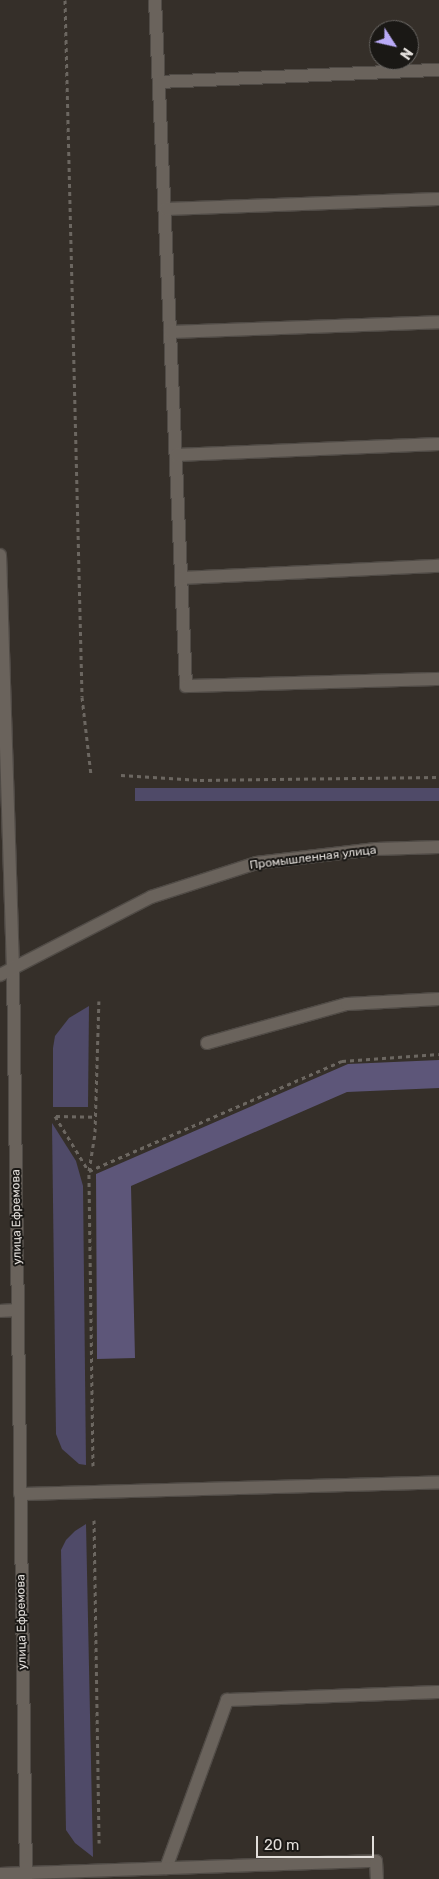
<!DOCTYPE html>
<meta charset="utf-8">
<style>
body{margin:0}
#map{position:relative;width:439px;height:1879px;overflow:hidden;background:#352f29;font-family:Rubik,sans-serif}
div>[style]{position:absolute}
.green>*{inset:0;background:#4f4a68;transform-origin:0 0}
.forest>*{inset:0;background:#5d5679}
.path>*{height:3px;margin-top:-1.5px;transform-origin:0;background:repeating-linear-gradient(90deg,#6c6761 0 4px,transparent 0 8px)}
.roads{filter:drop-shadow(1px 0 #504b46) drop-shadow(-1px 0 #504b46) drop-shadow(0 1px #504b46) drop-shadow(0 -1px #504b46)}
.service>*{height:12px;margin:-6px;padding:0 6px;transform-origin:6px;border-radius:6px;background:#6a635c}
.tertiary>*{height:12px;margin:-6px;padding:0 6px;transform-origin:6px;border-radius:6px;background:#6a635c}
span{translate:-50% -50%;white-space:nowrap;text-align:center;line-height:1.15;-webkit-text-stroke:4px #1a1815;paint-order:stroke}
.street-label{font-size:12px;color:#e2deda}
.north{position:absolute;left:369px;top:20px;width:50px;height:50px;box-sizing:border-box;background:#1a1815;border:1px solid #6a6764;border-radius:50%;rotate:125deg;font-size:14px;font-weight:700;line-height:20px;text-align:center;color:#e2deda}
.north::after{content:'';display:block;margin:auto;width:18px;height:22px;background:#b9aaf7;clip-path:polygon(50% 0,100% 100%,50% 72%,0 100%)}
.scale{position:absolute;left:256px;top:1836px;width:118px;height:22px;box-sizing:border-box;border:2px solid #e2deda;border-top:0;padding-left:6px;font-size:15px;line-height:18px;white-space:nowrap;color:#e2deda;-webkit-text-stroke:4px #1a1815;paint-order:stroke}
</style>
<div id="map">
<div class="green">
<i style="left:439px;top:788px;width:13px;height:304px;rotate:90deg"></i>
<i style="clip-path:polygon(89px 1006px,88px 1107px,53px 1107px,53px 1048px,55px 1036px,69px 1018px)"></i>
<i style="clip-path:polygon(52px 1123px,76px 1161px,83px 1186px,86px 1465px,79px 1464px,62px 1449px,56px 1434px)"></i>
<i style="clip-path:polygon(86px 1524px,93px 1857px,75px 1843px,66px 1830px,61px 1550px,66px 1540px,75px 1531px)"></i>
</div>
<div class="forest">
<i style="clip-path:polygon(439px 1060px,439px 1088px,347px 1092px,131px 1186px,135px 1358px,97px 1359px,96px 1174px,348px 1064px)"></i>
</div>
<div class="path">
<i style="left:65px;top:0;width:697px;rotate:88.6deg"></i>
<i style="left:82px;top:697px;width:79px;rotate:83.4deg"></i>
<i style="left:121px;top:775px;width:79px;rotate:3.6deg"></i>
<i style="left:200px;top:780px;width:239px;rotate:-0.7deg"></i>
<i style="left:55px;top:1116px;width:63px;rotate:58.6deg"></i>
<i style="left:56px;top:1116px;width:39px;rotate:1deg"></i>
<i style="left:89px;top:1171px;width:276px;rotate:-23.5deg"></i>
<i style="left:342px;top:1061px;width:97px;rotate:-4.1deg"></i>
<i style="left:93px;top:1466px;width:295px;rotate:-90.8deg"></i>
<i style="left:89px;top:1171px;width:39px;rotate:-81deg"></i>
<i style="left:95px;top:1132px;width:131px;rotate:-88.3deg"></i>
<i style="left:94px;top:1520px;width:323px;rotate:89.1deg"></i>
</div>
<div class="roads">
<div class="service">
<i style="left:155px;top:0;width:687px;rotate:87.41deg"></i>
<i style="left:186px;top:686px;width:253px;rotate:-1.6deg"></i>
<i style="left:159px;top:82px;width:280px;rotate:-2.5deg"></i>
<i style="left:165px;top:209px;width:274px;rotate:-2.1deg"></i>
<i style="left:170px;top:332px;width:269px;rotate:-2.1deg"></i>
<i style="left:176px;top:455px;width:263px;rotate:-2.4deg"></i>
<i style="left:182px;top:578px;width:257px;rotate:-2.7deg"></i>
<i style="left:207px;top:1043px;width:145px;rotate:-15.6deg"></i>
<i style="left:347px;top:1004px;width:92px;rotate:-3.1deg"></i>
<i style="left:0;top:1311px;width:18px;rotate:-3deg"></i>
<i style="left:20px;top:1494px;width:419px;rotate:-1.6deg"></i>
<i style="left:166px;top:1868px;width:179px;rotate:-70deg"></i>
<i style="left:227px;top:1700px;width:212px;rotate:-2.2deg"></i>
<i style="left:0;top:1874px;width:376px;rotate:-2deg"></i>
<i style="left:376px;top:1861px;width:18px;rotate:87deg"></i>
</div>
<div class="tertiary">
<i style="left:0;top:555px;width:414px;rotate:88.2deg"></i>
<i style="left:13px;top:969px;width:910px;rotate:89.18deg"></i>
<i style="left:0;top:975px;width:170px;rotate:-27.3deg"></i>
<i style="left:151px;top:897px;width:110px;rotate:-17.9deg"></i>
<i style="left:256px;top:863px;width:121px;rotate:-6.7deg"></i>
<i style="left:376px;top:849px;width:63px;rotate:-1.8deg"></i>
</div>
</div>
<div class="street-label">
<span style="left:313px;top:858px;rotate:-7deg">Промышленная улица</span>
<span style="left:17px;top:1217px;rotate:-91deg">улица Ефремова</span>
<span style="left:22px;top:1622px;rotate:-91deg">улица Ефремова</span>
</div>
<div class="north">N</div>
<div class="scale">20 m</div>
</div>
